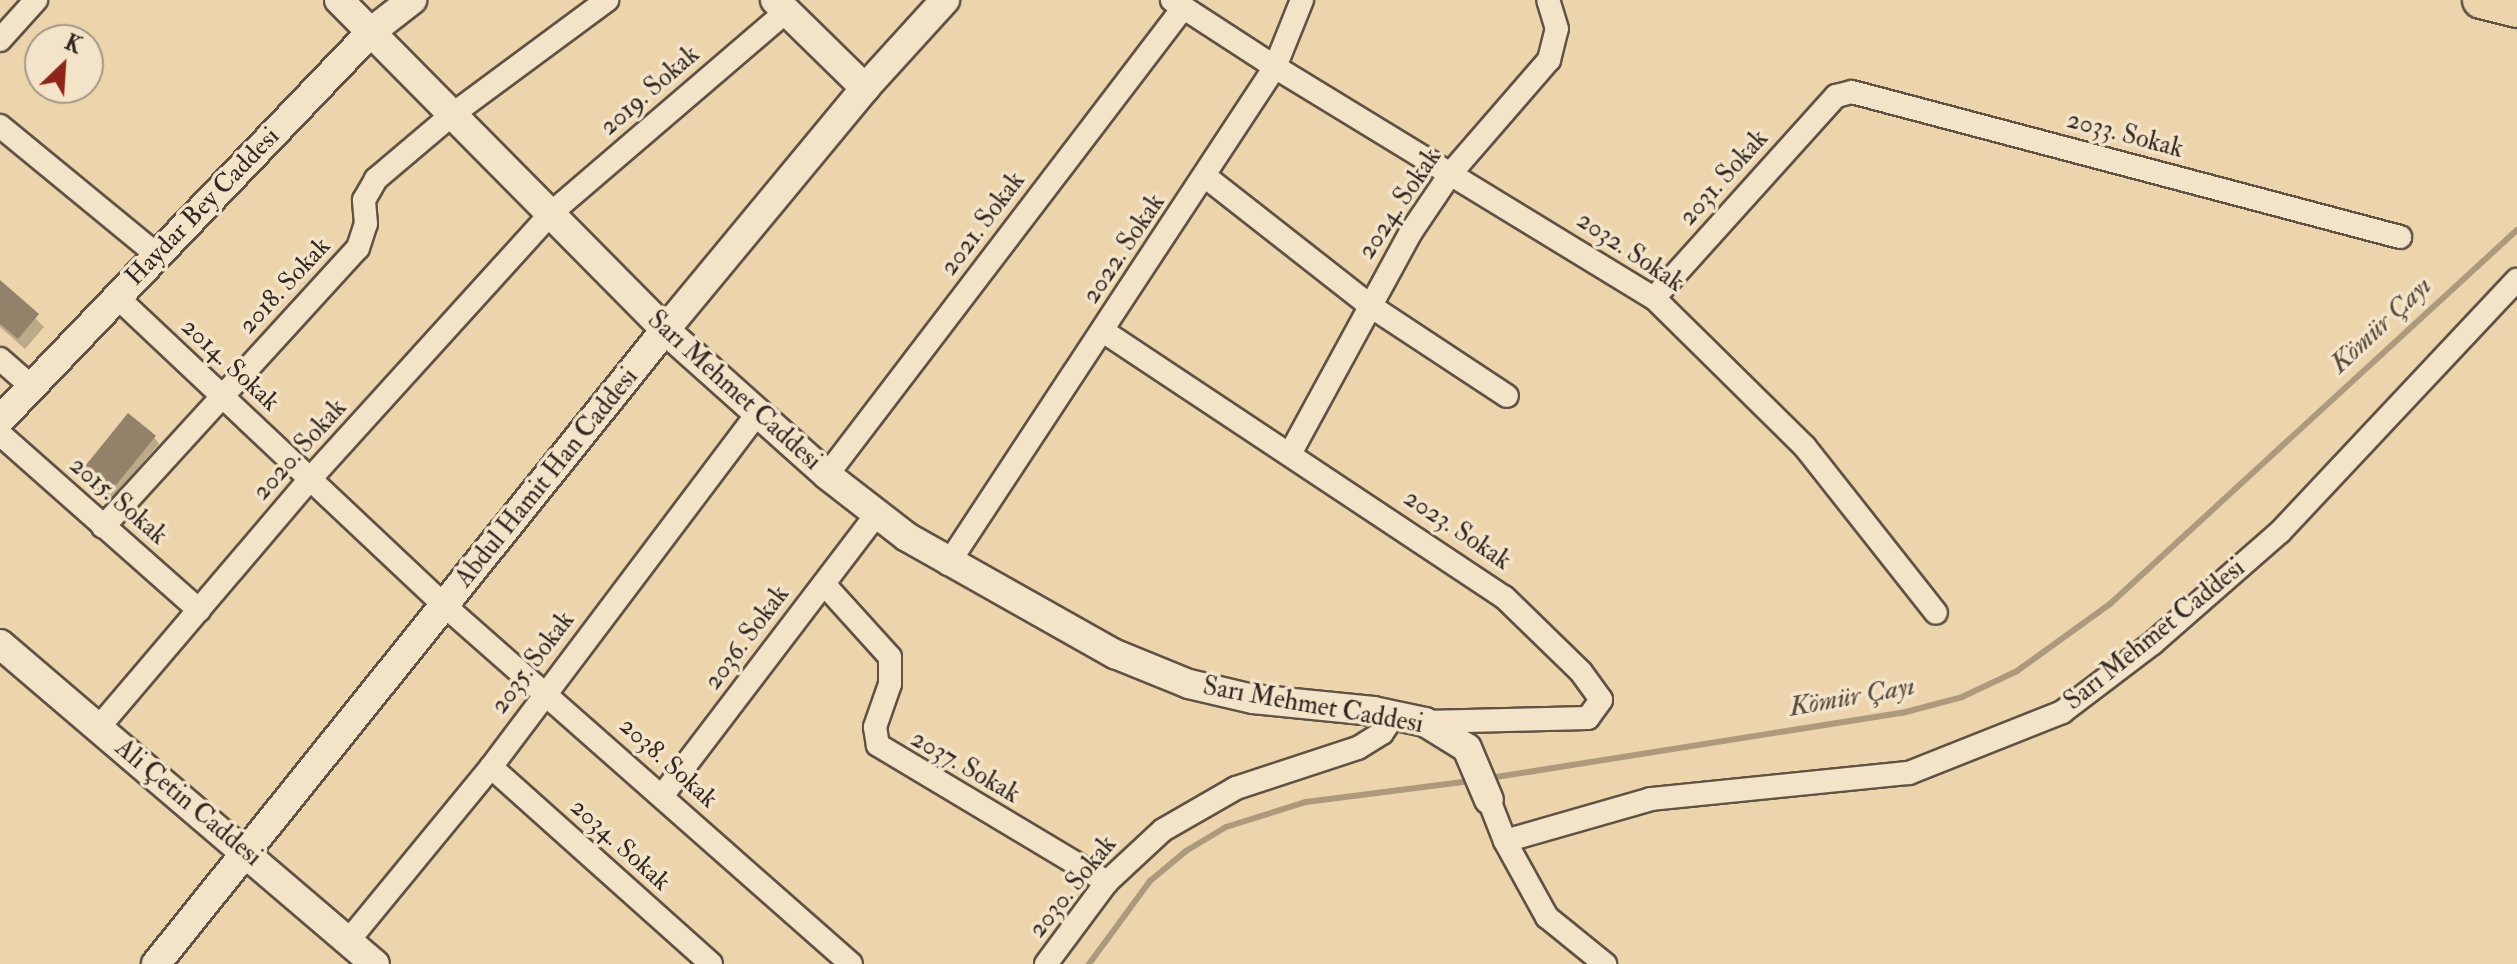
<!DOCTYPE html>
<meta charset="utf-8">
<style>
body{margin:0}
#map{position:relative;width:2517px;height:964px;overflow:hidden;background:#ecd5ac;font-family:"IM FELL Double Pica",serif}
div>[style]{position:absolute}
.shadow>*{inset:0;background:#0003}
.stream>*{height:6px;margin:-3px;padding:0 3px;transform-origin:3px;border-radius:3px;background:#ad9a7d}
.building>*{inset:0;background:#93816a;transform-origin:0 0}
.roads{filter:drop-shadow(2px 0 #615244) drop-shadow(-2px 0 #615244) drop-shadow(0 2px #615244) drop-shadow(0 -2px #615244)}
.minor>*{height:22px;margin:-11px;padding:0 11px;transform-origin:11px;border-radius:11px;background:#f3e4c9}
.tertiary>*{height:28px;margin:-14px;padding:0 14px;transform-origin:14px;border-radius:14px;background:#f3e4c9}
.trunk>*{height:36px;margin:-18px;padding:0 18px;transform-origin:18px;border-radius:18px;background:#ecd5ac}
span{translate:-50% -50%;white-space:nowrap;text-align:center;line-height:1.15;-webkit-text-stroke:7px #f3e4c9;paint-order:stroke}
.street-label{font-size:26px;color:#332722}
.water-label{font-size:28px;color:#584a3d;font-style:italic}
.north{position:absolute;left:24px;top:24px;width:80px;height:80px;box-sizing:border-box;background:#f3e4c9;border:2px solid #a69886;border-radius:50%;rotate:25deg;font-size:22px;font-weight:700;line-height:32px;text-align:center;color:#332722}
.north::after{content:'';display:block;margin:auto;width:28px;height:36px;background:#8f2418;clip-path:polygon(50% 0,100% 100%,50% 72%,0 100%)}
</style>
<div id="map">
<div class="shadow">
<i style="clip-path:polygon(0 283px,44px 327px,25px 349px,0 327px)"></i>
<i style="clip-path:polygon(154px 437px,159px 444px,108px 502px,77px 472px)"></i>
</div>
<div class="stream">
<i style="left:1490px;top:778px;width:417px;rotate:-9deg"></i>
<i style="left:1902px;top:713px;width:62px;rotate:-14.9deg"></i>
<i style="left:1962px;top:697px;width:61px;rotate:-25.3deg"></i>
<i style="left:2017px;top:671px;width:115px;rotate:-35.8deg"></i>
<i style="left:2110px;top:604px;width:553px;rotate:-42.58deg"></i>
<i style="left:1089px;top:964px;width:103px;rotate:-53.7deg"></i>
<i style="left:1150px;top:881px;width:47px;rotate:-39.8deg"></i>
<i style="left:1186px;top:851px;width:47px;rotate:-31deg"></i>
<i style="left:1226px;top:827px;width:84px;rotate:-17.4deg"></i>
<i style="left:1306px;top:802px;width:166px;rotate:-7.3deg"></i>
</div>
<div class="building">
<i style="clip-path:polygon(0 280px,39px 314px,18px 339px,0 324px)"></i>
<i style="left:128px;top:413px;width:36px;height:79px;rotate:39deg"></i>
</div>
<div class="roads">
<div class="minor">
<i style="left:1302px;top:0;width:72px;rotate:111.9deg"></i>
<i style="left:1275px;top:67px;width:444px;rotate:31.4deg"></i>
<i style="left:1654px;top:298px;width:212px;rotate:44.6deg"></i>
<i style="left:1805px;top:447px;width:211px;rotate:51.7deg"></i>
<i style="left:0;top:40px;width:54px;rotate:-48deg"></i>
<i style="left:0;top:126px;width:203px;rotate:39.4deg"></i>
<i style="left:1206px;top:177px;width:207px;rotate:38.1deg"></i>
<i style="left:1369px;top:305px;width:165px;rotate:33.4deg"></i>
<i style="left:117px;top:297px;width:451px;rotate:43.3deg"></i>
<i style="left:445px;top:606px;width:541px;rotate:41.4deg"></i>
<i style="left:1654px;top:298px;width:272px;rotate:-48deg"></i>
<i style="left:1836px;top:96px;width:16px;rotate:-14deg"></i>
<i style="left:1852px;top:92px;width:567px;rotate:14.82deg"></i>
<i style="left:1103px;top:331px;width:481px;rotate:33.6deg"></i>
<i style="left:1504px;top:597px;width:107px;rotate:44.2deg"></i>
<i style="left:1581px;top:672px;width:34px;rotate:54deg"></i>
<i style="left:1601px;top:700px;width:22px;rotate:126deg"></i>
<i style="left:1588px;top:718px;width:163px;rotate:178.6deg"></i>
<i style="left:0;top:359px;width:43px;rotate:41.2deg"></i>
<i style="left:0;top:434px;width:266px;rotate:41.5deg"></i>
<i style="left:1291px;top:452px;width:251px;rotate:-61.4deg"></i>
<i style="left:1411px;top:232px;width:71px;rotate:-55.9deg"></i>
<i style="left:1451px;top:173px;width:150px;rotate:-49.1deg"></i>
<i style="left:1549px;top:60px;width:32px;rotate:-76deg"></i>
<i style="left:1557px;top:29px;width:30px;rotate:-107deg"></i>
<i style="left:827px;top:475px;width:587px;rotate:-52.68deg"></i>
<i style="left:103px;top:527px;width:378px;rotate:-47.6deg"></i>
<i style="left:358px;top:248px;width:25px;rotate:-72deg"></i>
<i style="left:366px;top:224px;width:24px;rotate:-95deg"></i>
<i style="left:364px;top:200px;width:24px;rotate:-60deg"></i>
<i style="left:376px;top:179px;width:101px;rotate:-40.2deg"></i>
<i style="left:453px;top:114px;width:192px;rotate:-36.5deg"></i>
<i style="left:948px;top:564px;width:595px;rotate:-56.66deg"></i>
<i style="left:1275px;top:67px;width:123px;rotate:-147deg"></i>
<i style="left:824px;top:584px;width:98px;rotate:47.9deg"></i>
<i style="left:890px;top:657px;width:27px;rotate:90deg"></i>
<i style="left:890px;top:684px;width:46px;rotate:109.2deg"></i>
<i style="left:875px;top:727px;width:18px;rotate:81deg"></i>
<i style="left:878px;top:745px;width:267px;rotate:30.9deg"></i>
<i style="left:99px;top:727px;width:326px;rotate:-49.6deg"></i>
<i style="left:310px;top:479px;width:358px;rotate:-47.8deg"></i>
<i style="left:550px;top:214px;width:312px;rotate:-40.6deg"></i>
<i style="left:491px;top:767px;width:295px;rotate:41.8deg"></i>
<i style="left:662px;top:796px;width:353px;rotate:-52.7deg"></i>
<i style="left:1489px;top:800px;width:44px;rotate:68.7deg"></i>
<i style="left:1505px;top:841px;width:152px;rotate:-16deg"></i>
<i style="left:1651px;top:799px;width:259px;rotate:-5.8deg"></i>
<i style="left:1909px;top:773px;width:165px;rotate:-21.7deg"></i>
<i style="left:2062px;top:712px;width:114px;rotate:-37.2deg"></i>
<i style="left:2153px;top:643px;width:169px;rotate:-41.2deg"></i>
<i style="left:2280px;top:532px;width:346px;rotate:-46.8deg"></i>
<i style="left:1505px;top:841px;width:87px;rotate:61.1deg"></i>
<i style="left:1547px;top:917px;width:75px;rotate:39deg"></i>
<i style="left:349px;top:940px;width:224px;rotate:-50.6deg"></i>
<i style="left:491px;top:767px;width:442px;rotate:-53deg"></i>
<i style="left:1046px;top:964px;width:102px;rotate:-53.4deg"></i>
<i style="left:1107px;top:882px;width:76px;rotate:-42.9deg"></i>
<i style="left:1163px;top:830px;width:84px;rotate:-29.9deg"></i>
<i style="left:1236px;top:788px;width:128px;rotate:-18.2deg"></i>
<i style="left:1358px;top:748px;width:28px;rotate:-32deg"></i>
<i style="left:1382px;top:733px;width:23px;rotate:-56deg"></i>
</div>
<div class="tertiary">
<i style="left:339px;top:0;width:464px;rotate:45.3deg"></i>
<i style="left:665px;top:330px;width:217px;rotate:41.8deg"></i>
<i style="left:827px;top:475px;width:101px;rotate:37.8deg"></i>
<i style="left:907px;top:537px;width:239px;rotate:29.4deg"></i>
<i style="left:1115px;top:654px;width:80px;rotate:22.1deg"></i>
<i style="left:1189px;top:684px;width:66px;rotate:13.2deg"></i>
<i style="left:1253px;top:699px;width:121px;rotate:5.7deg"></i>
<i style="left:1373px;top:711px;width:53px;rotate:11.9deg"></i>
<i style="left:1425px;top:722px;width:49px;rotate:31.8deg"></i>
<i style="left:1467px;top:748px;width:56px;rotate:67.1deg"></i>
<i style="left:775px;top:0;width:126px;rotate:44.4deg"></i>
<i style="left:0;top:420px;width:538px;rotate:-46.28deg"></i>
<i style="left:372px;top:31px;width:51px;rotate:-37.8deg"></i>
<i style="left:0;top:644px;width:493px;rotate:40.5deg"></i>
<i style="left:156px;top:964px;width:813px;rotate:-51.24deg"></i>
<i style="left:665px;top:330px;width:314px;rotate:-50.4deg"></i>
<i style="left:865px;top:88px;width:119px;rotate:-47.7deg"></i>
</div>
<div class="trunk">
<i style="left:2481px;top:0;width:37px;rotate:14deg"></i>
</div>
</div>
<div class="street-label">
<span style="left:650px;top:91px;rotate:-41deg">2019. Sokak</span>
<span style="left:2125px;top:135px;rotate:15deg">2033. Sokak</span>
<span style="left:1724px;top:178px;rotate:-48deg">2031. Sokak</span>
<span style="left:1400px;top:204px;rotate:-56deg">2024. Sokak</span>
<span style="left:203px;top:207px;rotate:-46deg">Haydar Bey Caddesi</span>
<span style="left:983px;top:224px;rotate:-53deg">2021. Sokak</span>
<span style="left:1124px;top:249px;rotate:-56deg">2022. Sokak</span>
<span style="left:1630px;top:252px;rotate:34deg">2032. Sokak</span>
<span style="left:285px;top:286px;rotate:-47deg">2018. Sokak</span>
<span style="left:230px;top:365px;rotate:43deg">2014. Sokak</span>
<span style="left:734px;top:391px;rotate:42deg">Sarı Mehmet Caddesi</span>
<span style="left:300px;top:450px;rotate:-48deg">2020. Sokak</span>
<span style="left:547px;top:478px;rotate:-51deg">Abdul Hamit Han Caddesi</span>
<span style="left:118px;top:501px;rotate:41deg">2015. Sokak</span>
<span style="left:1457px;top:530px;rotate:34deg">2023. Sokak</span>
<span style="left:2155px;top:635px;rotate:-39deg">Sarı Mehmet Caddesi</span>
<span style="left:747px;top:638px;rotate:-53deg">2036. Sokak</span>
<span style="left:533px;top:663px;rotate:-53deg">2035. Sokak</span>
<span style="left:1313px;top:706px;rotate:10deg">Sarı Mehmet Caddesi</span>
<span style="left:668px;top:763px;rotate:42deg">2038. Sokak</span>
<span style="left:965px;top:767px;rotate:30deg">2037. Sokak</span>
<span style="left:188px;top:803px;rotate:40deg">Ali Çetin Caddesi</span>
<span style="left:620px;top:845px;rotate:42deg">2034. Sokak</span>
<span style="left:1073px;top:887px;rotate:-51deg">2030. Sokak</span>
</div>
<div class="water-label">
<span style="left:2381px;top:325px;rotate:-43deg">Kömür Çayı</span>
<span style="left:1852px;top:697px;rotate:-10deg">Kömür Çayı</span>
</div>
<div class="north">K</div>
</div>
